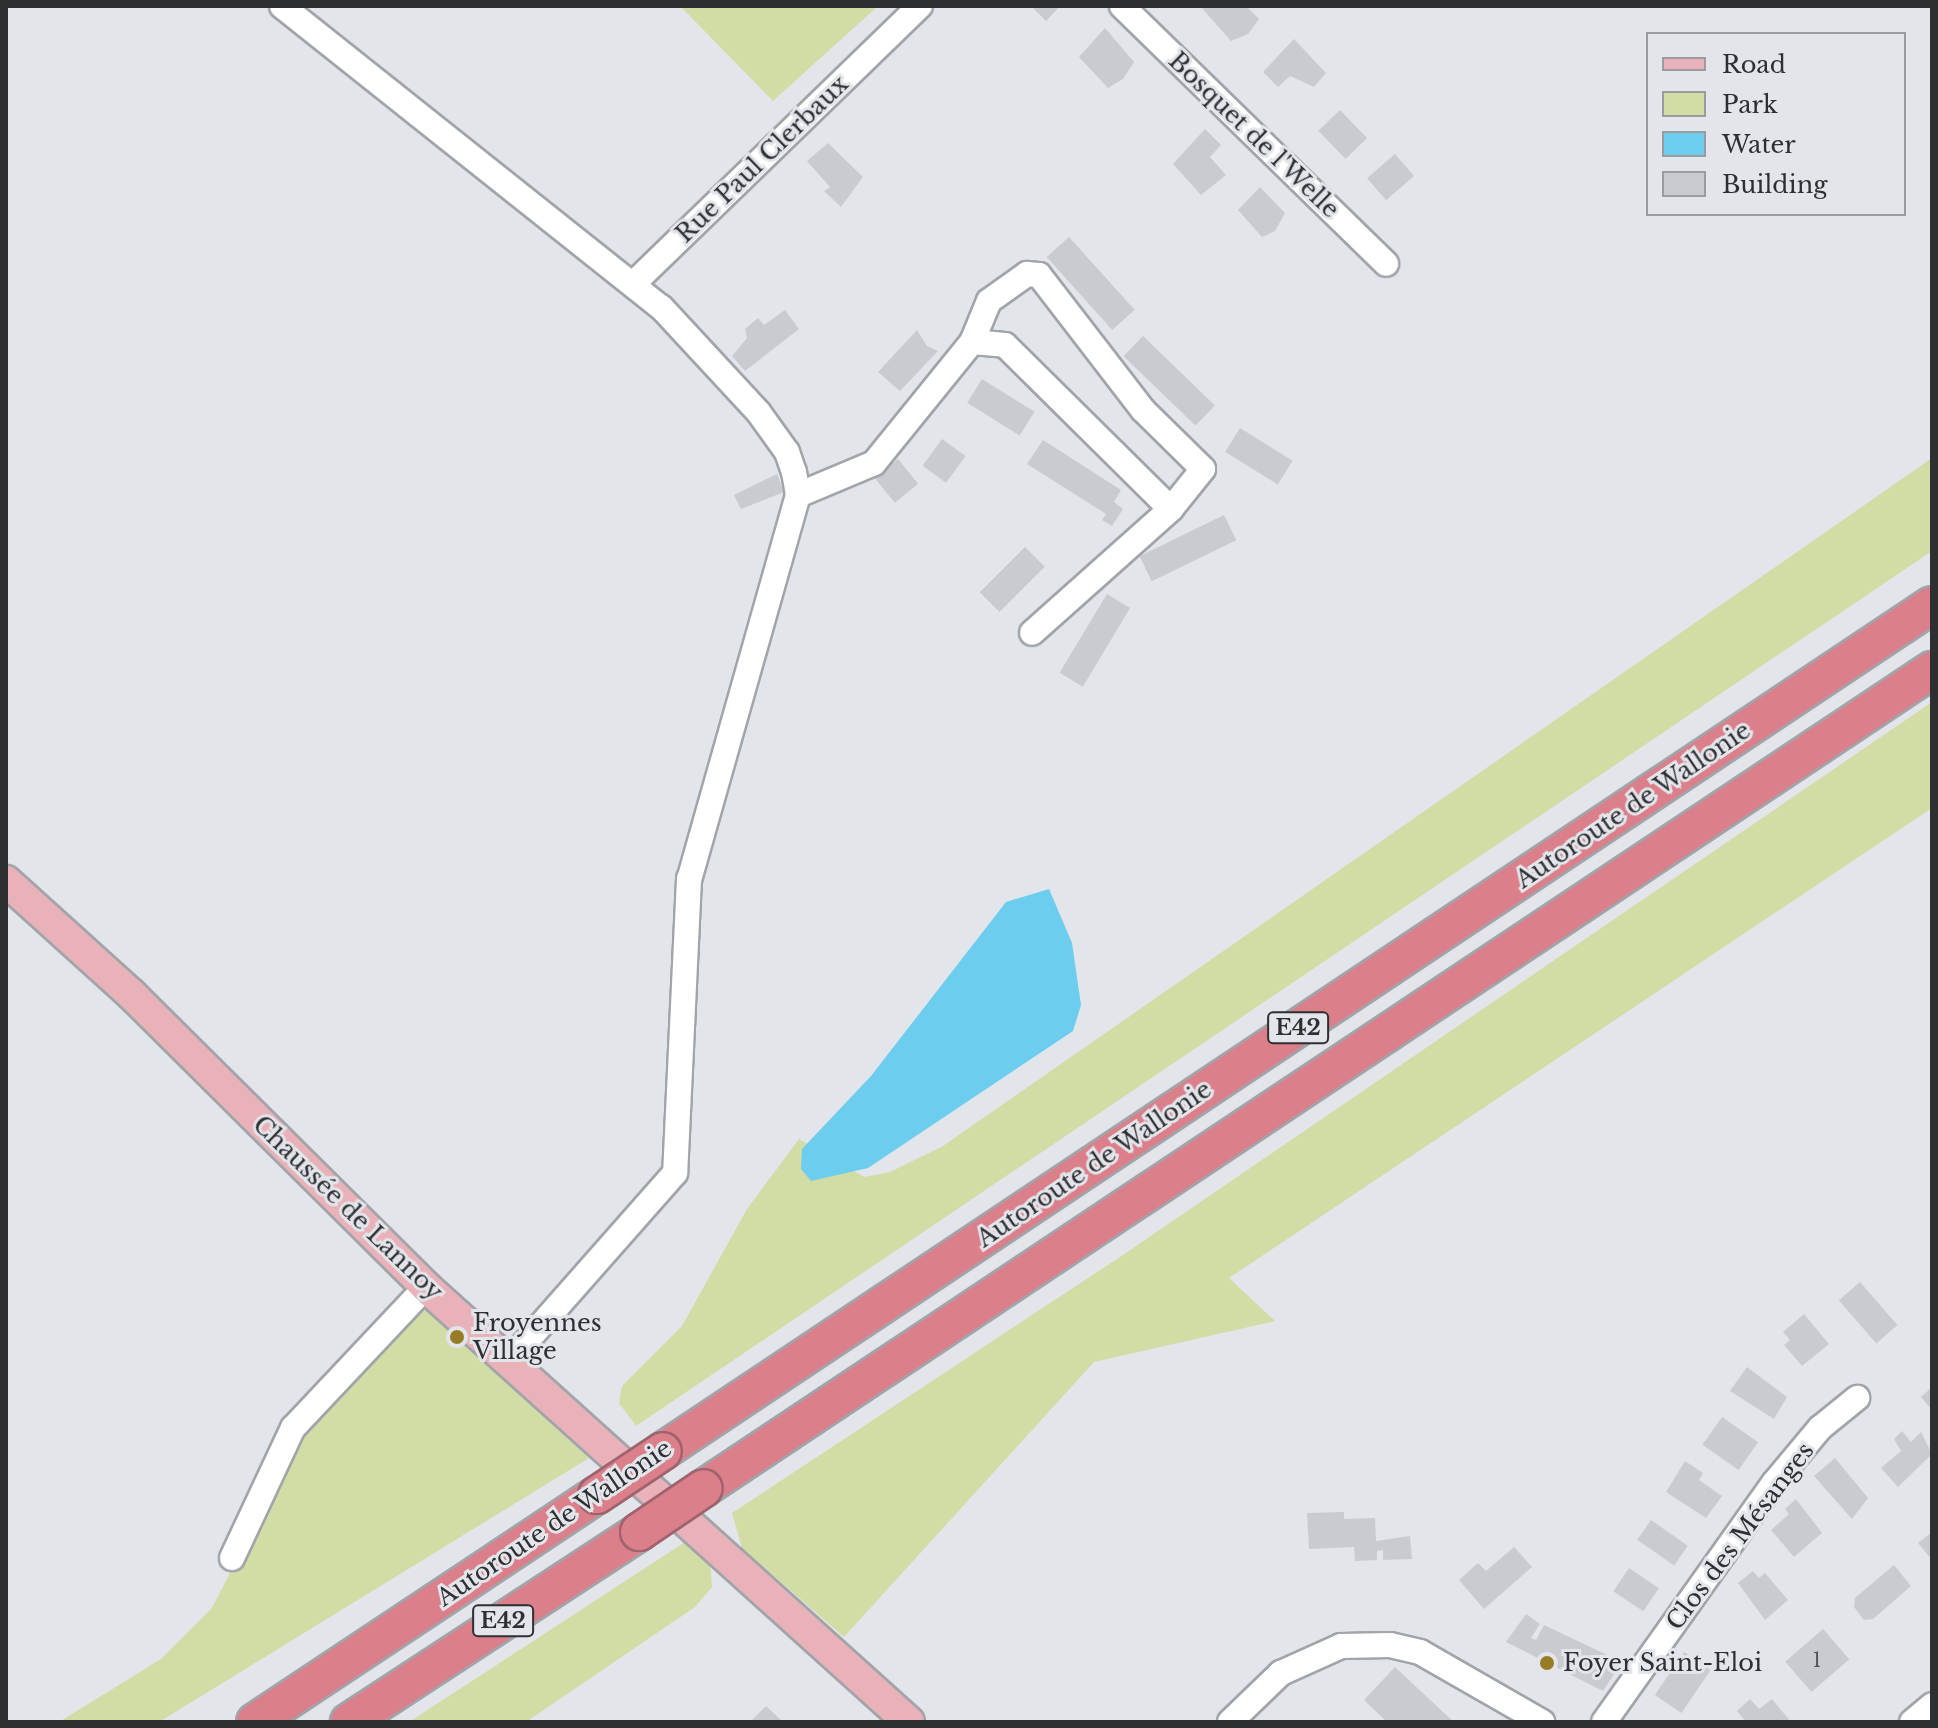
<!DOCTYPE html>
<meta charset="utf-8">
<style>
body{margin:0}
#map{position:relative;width:1938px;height:1728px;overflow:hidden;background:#e2e5ea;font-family:"Libre Baskerville",serif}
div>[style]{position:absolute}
.green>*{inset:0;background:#d2dda6}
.water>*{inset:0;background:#6ccdee}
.building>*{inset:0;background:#c8ccd0;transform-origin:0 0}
.roads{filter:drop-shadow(2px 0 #a1a4a8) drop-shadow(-2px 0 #a1a4a8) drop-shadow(0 2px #a1a4a8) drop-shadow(0 -2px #a1a4a8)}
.minor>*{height:24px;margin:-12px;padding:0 12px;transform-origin:12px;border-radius:12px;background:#fff}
.major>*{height:30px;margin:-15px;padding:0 15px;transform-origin:15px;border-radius:15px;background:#e9b2b9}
.highway>*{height:36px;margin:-18px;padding:0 18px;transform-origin:18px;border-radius:18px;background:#db7f8b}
.bridges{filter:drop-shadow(2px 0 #9e636c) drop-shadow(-2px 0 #9e636c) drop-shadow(0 2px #9e636c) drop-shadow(0 -2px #9e636c)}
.highway-bridge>*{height:36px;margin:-18px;padding:0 18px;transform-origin:18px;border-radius:18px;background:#db7f8b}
.dots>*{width:22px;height:22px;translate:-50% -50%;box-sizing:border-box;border:4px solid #e2e5ea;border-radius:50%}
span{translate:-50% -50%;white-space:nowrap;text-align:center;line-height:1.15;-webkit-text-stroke:6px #e2e5ea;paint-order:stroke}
.number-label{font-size:20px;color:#545659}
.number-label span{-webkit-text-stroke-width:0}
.shield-label span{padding:2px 6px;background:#e2e5ea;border:2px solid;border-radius:6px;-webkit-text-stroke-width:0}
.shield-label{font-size:22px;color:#2e2f31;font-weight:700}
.street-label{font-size:24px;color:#2e2f31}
.poi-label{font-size:24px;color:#2e2f31}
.left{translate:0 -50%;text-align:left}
.frame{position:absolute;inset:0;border:8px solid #2e2f31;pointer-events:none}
.legend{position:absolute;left:1646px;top:32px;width:260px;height:184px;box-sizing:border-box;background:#e2e5ea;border:2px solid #9a9ca0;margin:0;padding:10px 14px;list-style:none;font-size:24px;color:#2e2f31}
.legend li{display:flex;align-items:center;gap:16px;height:40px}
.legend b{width:40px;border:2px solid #9a9ca0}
</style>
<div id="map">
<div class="green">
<i style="clip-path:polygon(680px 6px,878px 6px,773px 101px)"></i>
<i style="clip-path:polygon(1932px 458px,1932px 551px,636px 1426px,619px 1403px,622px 1386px,682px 1326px,747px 1209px,799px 1139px,864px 1177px,890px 1172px,943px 1146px)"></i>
<i style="clip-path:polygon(1932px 702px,1932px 808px,1229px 1278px,1275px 1321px,1094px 1362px,844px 1637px,742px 1548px,732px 1513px,1120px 1257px)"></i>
<i style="clip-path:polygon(426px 1310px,589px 1458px,159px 1722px,59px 1722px,161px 1659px,212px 1608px,301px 1434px,397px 1325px)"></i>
<i style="clip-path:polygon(685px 1542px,710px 1562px,712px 1587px,695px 1607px,526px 1722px,409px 1722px)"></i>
</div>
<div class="water">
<i style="clip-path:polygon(1049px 889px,1072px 943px,1081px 1005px,1073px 1031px,868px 1168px,811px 1181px,801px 1169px,802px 1149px,871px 1076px,1006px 902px)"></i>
</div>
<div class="building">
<i style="clip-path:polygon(1031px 6px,1060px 6px,1046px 21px)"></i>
<i style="clip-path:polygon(1200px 6px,1246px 6px,1259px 19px,1248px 34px,1231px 41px)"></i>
<i style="clip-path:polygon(1105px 28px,1134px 62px,1123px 79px,1108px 88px,1079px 57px)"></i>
<i style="clip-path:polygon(1294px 39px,1326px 73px,1314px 87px,1290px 76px,1278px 87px,1263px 72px)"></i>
<i style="left:1340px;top:110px;width:39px;height:30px;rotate:46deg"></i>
<i style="clip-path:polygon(1205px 129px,1221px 145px,1210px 157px,1226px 175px,1201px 195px,1173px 164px)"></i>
<i style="clip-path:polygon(828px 143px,863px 177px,841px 207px,824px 191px,830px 187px,807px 161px)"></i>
<i style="left:1395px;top:154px;width:29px;height:37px;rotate:49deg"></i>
<i style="clip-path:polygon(1260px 187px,1285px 213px,1275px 231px,1262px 237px,1238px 210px)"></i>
<i style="left:1069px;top:237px;width:98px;height:30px;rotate:48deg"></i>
<i style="clip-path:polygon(785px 310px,799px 329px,745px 371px,732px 356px,747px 338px,745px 329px,758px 318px,764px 325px)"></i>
<i style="clip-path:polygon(917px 330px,927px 346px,938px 351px,900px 391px,878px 372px)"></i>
<i style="left:1143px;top:336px;width:100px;height:28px;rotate:44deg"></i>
<i style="left:982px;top:379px;width:62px;height:28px;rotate:32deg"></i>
<i style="left:1240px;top:428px;width:62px;height:28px;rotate:32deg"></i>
<i style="left:942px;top:439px;width:29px;height:33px;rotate:36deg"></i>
<i style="clip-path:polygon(1043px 440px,1121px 490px,1114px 502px,1123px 509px,1112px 526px,1102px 520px,1106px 514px,1027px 464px)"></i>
<i style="left:898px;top:459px;width:32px;height:30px;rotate:51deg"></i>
<i style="clip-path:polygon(777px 474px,784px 492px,741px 509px,734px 495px)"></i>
<i style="left:1224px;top:515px;width:28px;height:94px;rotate:64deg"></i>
<i style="left:1025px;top:547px;width:28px;height:64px;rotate:45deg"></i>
<i style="left:1107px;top:594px;width:27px;height:92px;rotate:31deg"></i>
<i style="left:1860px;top:1282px;width:57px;height:28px;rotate:49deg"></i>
<i style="clip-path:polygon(1804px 1314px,1829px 1344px,1802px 1366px,1784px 1345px,1790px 1340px,1783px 1332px)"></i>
<i style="clip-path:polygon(1747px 1367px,1787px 1397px,1774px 1419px,1730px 1391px)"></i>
<i style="clip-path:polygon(1932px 1387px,1932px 1410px,1921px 1397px)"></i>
<i style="left:1722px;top:1417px;width:44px;height:34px;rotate:35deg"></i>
<i style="clip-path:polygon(1902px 1431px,1911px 1442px,1921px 1432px,1932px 1454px,1898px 1487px,1881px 1468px,1901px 1451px,1894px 1439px)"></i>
<i style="clip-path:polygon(1835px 1458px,1868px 1498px,1852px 1519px,1814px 1476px)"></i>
<i style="clip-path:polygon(1685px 1461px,1703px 1473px,1699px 1480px,1722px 1496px,1706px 1518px,1666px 1492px)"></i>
<i style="clip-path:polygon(1796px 1499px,1822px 1533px,1794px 1557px,1771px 1530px,1789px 1514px,1785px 1509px)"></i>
<i style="clip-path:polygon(1344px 1512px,1344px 1519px,1375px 1518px,1376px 1541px,1410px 1536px,1412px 1559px,1383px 1560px,1383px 1550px,1377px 1551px,1377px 1560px,1355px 1561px,1354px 1547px,1309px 1549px,1307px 1513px)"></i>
<i style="left:1651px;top:1520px;width:45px;height:24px;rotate:35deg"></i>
<i style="clip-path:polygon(1932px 1532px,1932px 1560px,1918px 1543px)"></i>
<i style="clip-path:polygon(1514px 1547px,1532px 1567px,1484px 1609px,1459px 1580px,1478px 1563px,1486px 1571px)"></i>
<i style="clip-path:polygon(1894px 1565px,1911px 1586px,1873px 1619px,1864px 1620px,1854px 1607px,1855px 1598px)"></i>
<i style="left:1629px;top:1568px;width:36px;height:28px;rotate:34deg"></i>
<i style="clip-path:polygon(1753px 1571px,1759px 1578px,1765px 1573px,1788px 1600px,1765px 1620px,1738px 1583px)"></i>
<i style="clip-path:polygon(1526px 1614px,1540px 1624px,1531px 1638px,1536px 1640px,1544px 1625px,1622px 1662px,1603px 1691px,1506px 1642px)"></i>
<i style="left:1823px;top:1629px;width:40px;height:50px;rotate:49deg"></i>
<i style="left:1684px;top:1652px;width:32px;height:52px;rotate:34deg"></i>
<i style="clip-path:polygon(1395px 1667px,1443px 1712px,1454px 1722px,1385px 1720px,1364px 1700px)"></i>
<i style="clip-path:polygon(1750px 1699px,1759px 1709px,1772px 1699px,1791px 1722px,1746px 1722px,1737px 1711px)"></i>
<i style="clip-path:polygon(766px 1706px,783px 1722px,750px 1722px)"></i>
</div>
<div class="roads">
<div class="minor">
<i style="left:282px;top:6px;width:484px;rotate:38.5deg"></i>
<i style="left:661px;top:307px;width:144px;rotate:47.2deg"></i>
<i style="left:759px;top:413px;width:48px;rotate:54.3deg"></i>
<i style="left:787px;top:452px;width:21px;rotate:71deg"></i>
<i style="left:794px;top:472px;width:23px;rotate:80deg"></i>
<i style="left:798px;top:495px;width:399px;rotate:105.8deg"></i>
<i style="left:689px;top:879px;width:294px;rotate:92.7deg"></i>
<i style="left:675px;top:1173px;width:251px;rotate:131.4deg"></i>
<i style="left:1122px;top:6px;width:369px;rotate:44.3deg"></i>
<i style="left:634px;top:283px;width:398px;rotate:-44.1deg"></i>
<i style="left:972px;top:342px;width:44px;rotate:-67.5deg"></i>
<i style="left:989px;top:301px;width:47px;rotate:-35.4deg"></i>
<i style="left:1027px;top:274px;width:12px;rotate:5deg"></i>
<i style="left:1039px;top:275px;width:170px;rotate:52.4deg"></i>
<i style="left:1143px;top:410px;width:84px;rotate:44.5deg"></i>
<i style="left:1203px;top:469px;width:51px;rotate:128.7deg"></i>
<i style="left:798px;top:495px;width:82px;rotate:-22.8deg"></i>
<i style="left:874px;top:463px;width:156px;rotate:-51deg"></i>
<i style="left:972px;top:342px;width:33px;rotate:5deg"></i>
<i style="left:1005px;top:345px;width:233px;rotate:44.7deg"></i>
<i style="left:1171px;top:509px;width:186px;rotate:138.3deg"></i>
<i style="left:232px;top:1558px;width:144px;rotate:-64.9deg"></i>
<i style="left:293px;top:1428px;width:194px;rotate:-46.7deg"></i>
<i style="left:1230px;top:1722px;width:71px;rotate:-43.9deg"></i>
<i style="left:1281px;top:1673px;width:66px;rotate:-24.2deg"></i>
<i style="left:1341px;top:1646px;width:49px;rotate:-1.2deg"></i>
<i style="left:1390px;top:1645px;width:31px;rotate:13deg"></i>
<i style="left:1420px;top:1652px;width:141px;rotate:29.8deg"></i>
<i style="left:1604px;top:1722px;width:293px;rotate:-54.6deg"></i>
<i style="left:1774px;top:1483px;width:72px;rotate:-50.1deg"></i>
<i style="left:1820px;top:1428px;width:48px;rotate:-39deg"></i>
<i style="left:1912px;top:1722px;width:26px;rotate:-40deg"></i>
</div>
<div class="major">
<i style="left:6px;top:881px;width:169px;rotate:42.1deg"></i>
<i style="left:131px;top:994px;width:416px;rotate:44.8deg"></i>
<i style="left:426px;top:1287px;width:650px;rotate:42.01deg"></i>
</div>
<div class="highway">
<i style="left:663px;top:1451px;width:1525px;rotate:-33.69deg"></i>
<i style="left:704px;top:1488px;width:1476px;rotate:-33.67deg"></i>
<i style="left:255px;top:1722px;width:410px;rotate:-33.6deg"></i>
<i style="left:349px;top:1722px;width:347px;rotate:-33.2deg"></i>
</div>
</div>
<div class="bridges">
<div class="highway-bridge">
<i style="left:597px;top:1495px;width:79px;rotate:-33.7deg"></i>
<i style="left:639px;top:1532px;width:78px;rotate:-34.1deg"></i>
</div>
</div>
<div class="dots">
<i style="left:457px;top:1337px;background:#987c25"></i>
<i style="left:1547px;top:1663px;background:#987c25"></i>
</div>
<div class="number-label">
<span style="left:1817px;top:1660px">1</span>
</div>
<div class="shield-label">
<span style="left:1298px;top:1028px">E42</span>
<span style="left:503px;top:1621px">E42</span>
</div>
<div class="street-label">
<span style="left:1254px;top:135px;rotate:44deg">Bosquet de l'Welle</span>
<span style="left:762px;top:159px;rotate:-44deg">Rue Paul Clerbaux</span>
<span style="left:1633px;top:805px;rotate:-34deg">Autoroute de Wallonie</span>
<span style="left:1094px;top:1164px;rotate:-34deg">Autoroute de Wallonie</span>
<span style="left:348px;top:1208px;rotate:44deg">Chaussée de Lannoy</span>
<span style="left:554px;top:1523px;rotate:-34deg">Autoroute de Wallonie</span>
<span style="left:1740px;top:1536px;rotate:-53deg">Clos des Mésanges</span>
</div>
<div class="poi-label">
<span class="left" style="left:473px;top:1337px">Froyennes<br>Village</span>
<span class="left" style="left:1563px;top:1663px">Foyer Saint-Eloi</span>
</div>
<div class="frame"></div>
<ul class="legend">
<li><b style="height:10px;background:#e9b2b9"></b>Road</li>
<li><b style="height:22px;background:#d2dda6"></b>Park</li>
<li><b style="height:22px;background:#6ccdee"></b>Water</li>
<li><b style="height:22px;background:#c8ccd0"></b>Building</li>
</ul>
</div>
